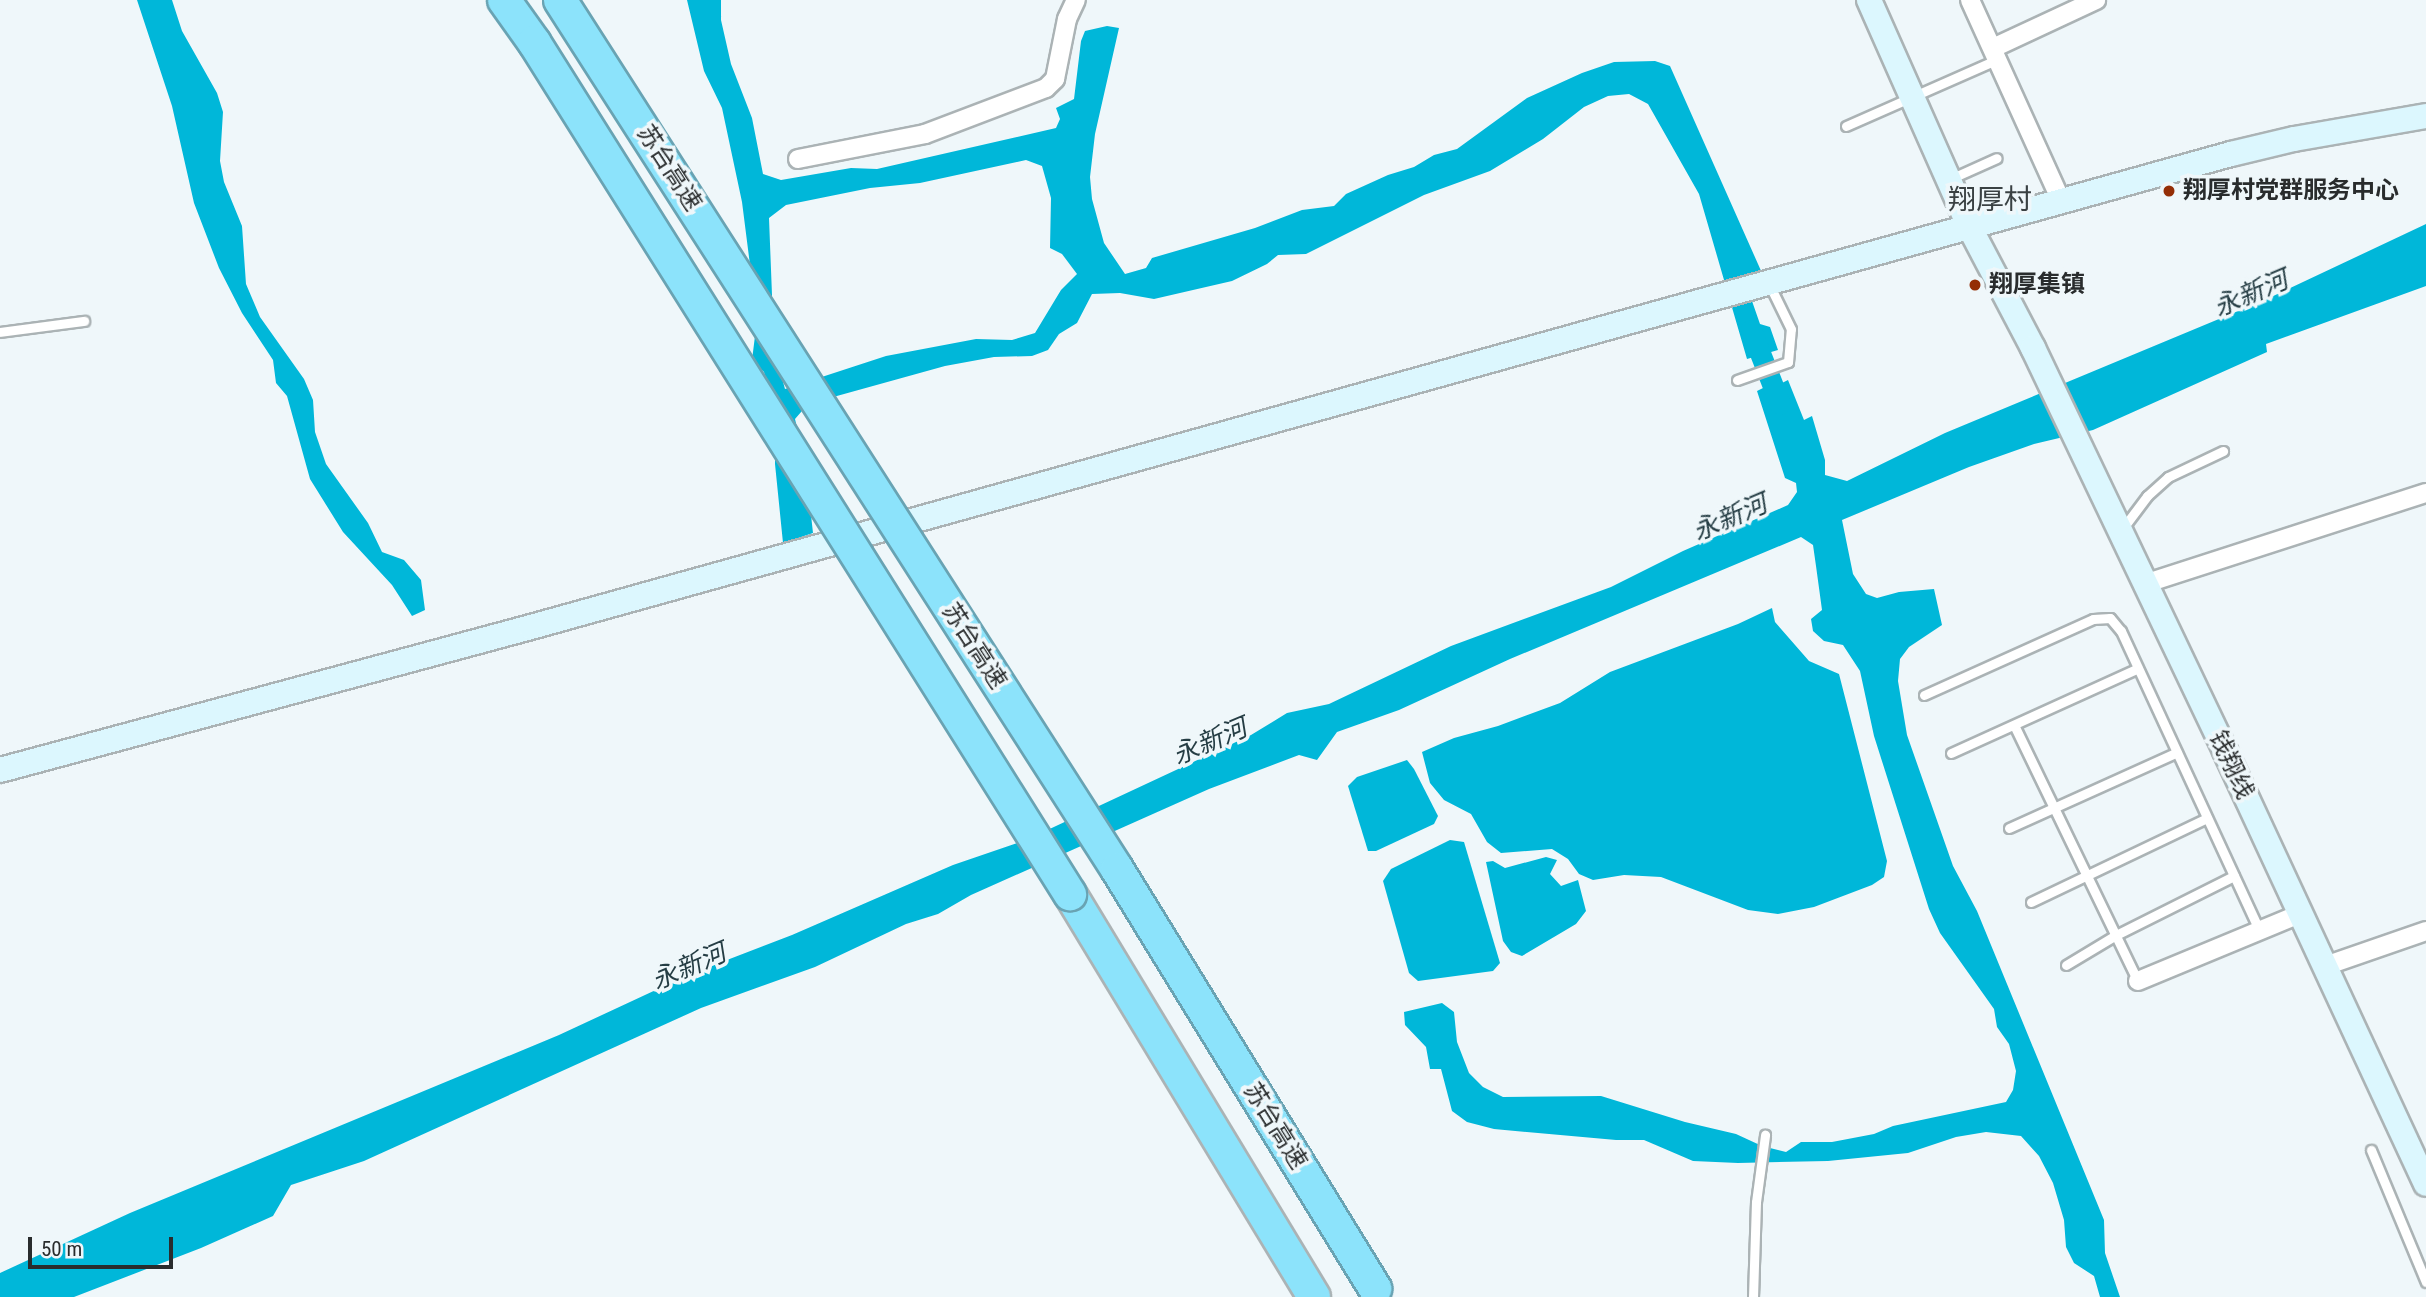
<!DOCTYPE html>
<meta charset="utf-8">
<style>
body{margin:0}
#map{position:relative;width:2426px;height:1297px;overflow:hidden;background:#eff7fa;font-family:"Roboto Condensed","Noto Sans SC",sans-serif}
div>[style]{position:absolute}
.water>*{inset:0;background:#00b7d9}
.canal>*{height:21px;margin:-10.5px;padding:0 10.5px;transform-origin:10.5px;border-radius:10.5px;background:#00b7d9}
.roads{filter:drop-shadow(2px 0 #abb3b5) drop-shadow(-2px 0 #abb3b5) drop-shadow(0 2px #abb3b5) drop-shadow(0 -2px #abb3b5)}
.lane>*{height:9px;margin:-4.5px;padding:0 4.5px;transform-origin:4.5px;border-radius:4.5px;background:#fff}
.street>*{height:18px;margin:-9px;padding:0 9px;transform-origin:9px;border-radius:9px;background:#fff}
.secondary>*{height:24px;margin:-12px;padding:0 12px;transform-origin:12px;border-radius:12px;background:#dcf7fe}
.highway>*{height:32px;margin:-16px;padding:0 16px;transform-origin:16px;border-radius:16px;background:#8ce3fb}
.bridges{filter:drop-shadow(2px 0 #69a3b3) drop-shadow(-2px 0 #69a3b3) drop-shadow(0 2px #69a3b3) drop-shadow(0 -2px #69a3b3)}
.highway-bridge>*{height:32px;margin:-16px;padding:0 16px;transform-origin:16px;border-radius:16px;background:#8ce3fb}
.dots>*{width:19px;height:19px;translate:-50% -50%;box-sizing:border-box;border:4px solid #eff7fa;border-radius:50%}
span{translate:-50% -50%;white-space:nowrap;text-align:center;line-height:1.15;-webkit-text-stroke:7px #eff7fa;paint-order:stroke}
.street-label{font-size:24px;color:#292c2d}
.poi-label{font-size:24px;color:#292c2d;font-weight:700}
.left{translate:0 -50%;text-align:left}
.water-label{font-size:26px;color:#253d44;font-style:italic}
.quarter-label{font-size:28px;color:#3a4143}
.scale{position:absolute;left:28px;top:1237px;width:145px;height:32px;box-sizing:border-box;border:4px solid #292c2d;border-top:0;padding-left:9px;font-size:21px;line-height:24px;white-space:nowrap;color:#292c2d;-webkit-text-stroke:5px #eff7fa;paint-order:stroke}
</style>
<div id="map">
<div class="water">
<i style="clip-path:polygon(137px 0,172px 0,182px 31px,217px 93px,223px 112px,220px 161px,224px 182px,242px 226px,246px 284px,260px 317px,304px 379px,313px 400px,315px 432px,326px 464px,368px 523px,382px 552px,404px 560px,421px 580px,425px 610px,412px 616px,392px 585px,343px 532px,310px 479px,287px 396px,276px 383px,273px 360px,242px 313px,219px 268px,194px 203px,172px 106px)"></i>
<i style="clip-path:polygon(evenodd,687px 0,721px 0,721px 20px,731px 64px,752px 118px,763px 174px,781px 180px,851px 168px,877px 169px,1056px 128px,1060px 119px,1056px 108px,1074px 99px,1081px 41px,1085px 31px,1107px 26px,1119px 28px,1095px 134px,1090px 177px,1092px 199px,1104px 243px,1125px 274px,1146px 268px,1152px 258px,1255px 228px,1302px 210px,1334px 206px,1346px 194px,1388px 175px,1414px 167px,1434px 155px,1457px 149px,1527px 98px,1582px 73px,1614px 62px,1655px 61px,1670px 66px,1762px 273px,1748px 277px,1752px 301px,1760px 324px,1770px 327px,1778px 350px,1747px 359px,1699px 194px,1648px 104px,1629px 94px,1608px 96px,1584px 107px,1543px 139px,1490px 171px,1424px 195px,1306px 254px,1278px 255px,1267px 264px,1232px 281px,1154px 299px,1120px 293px,1092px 294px,1077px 323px,1059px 334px,1048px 350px,1032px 356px,994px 357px,945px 366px,808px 404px,795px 419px,805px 461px,813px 533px,783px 543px,775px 464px,775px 425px,764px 372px,752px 360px,757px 320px,742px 202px,722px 108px,704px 71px,687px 0,1026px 160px,1042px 166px,1051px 198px,1050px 248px,1062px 254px,1077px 274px,1061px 290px,1035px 333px,1012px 340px,976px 339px,886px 356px,785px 389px,769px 331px,772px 295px,769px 218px,786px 205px,870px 188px,920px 183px,1026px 160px)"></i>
<i style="clip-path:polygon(2426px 224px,2426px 286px,2266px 344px,2267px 352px,2093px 430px,2034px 444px,1969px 467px,1842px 520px,1853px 574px,1866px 594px,1877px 598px,1899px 592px,1934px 589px,1942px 625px,1909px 647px,1900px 659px,1898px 681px,1907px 735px,1953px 866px,1977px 911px,2104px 1220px,2105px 1253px,2120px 1297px,2100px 1297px,2094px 1276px,2074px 1263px,2066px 1247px,2064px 1220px,2053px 1183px,2039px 1156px,2021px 1136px,1986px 1132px,1956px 1137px,1908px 1153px,1828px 1161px,1738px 1163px,1693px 1161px,1644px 1140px,1616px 1140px,1494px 1129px,1467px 1122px,1452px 1111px,1441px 1069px,1430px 1069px,1426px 1047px,1405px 1025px,1404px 1012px,1442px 1003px,1454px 1012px,1457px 1042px,1469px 1073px,1483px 1087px,1503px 1097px,1601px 1096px,1685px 1122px,1736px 1134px,1762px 1146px,1786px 1152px,1801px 1142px,1832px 1142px,1874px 1134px,1893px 1126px,2006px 1102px,2013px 1090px,2016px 1071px,2009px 1044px,1997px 1027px,1994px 1009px,1940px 933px,1929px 909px,1874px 736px,1860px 671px,1843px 645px,1824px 641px,1813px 631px,1811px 619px,1822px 610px,1816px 566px,1813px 545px,1801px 537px,1510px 659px,1399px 710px,1337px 732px,1317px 760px,1299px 755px,1209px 789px,971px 895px,938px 914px,906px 924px,815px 967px,701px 1008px,364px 1161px,291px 1185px,273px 1216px,201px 1248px,74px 1297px,0 1297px,0 1273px,130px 1213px,559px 1035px,688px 975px,792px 935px,953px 865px,1026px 840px,1251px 735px,1287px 713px,1329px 704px,1451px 646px,1611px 587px,1683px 551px,1788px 505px,1797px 492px,1796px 483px,1785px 478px,1757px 391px,1769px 385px,1768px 378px,1776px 377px,1780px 384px,1788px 380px,1804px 420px,1812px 416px,1825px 460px,1825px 475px,1847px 481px,1945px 433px,2267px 299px)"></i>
<i style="clip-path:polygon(1772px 608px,1775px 622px,1809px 661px,1839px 674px,1887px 861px,1884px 877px,1872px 885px,1814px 907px,1778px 914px,1748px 910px,1661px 877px,1624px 875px,1593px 880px,1579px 874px,1568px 859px,1552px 849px,1501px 853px,1487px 842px,1471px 814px,1444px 800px,1430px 783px,1422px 752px,1454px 738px,1498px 726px,1560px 703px,1610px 672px,1738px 624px)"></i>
<i style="clip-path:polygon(1407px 760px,1414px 769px,1438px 816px,1434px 824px,1376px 851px,1368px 851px,1348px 786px,1357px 777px)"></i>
<i style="clip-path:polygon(1450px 840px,1464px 842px,1500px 963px,1493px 971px,1418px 981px,1409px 973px,1383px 881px,1391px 869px)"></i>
<i style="clip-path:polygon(1546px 857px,1557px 860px,1550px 874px,1561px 886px,1578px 880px,1586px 911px,1576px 924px,1522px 956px,1511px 952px,1503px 941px,1486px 862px,1493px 861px,1505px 868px)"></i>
</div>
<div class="canal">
<i style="left:1751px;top:330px;width:79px;rotate:68.6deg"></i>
</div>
<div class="roads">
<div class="lane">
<i style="left:1846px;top:126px;width:166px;rotate:-23.8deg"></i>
<i style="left:1950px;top:179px;width:51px;rotate:-24.1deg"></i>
<i style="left:0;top:332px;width:85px;rotate:-7.5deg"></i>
<i style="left:1737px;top:380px;width:54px;rotate:-19.4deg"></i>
<i style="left:1788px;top:362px;width:33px;rotate:-85deg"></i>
<i style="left:1791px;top:329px;width:50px;rotate:-116.1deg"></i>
<i style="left:2123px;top:528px;width:40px;rotate:-53deg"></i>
<i style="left:2147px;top:496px;width:28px;rotate:-42deg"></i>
<i style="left:2168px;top:477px;width:61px;rotate:-25.3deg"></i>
<i style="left:1924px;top:695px;width:185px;rotate:-24.2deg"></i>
<i style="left:2093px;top:619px;width:17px;rotate:-3deg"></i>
<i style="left:2110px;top:618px;width:17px;rotate:50deg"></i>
<i style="left:2121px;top:631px;width:329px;rotate:65.2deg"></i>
<i style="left:2014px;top:725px;width:284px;rotate:64.2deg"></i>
<i style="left:1951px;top:753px;width:205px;rotate:-24.4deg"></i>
<i style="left:2009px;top:828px;width:184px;rotate:-24.3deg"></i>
<i style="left:2031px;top:902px;width:195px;rotate:-25.5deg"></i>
<i style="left:2066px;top:965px;width:58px;rotate:-31deg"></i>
<i style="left:2116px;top:935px;width:132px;rotate:-26.6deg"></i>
<i style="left:2371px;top:1150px;width:143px;rotate:67.4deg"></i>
<i style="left:1753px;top:1297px;width:95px;rotate:-88.2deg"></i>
<i style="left:1756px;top:1202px;width:68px;rotate:-82.3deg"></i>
</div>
<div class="street">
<i style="left:1970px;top:0;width:223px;rotate:65.6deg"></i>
<i style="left:1993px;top:48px;width:114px;rotate:-25deg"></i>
<i style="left:798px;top:159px;width:129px;rotate:-11.1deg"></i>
<i style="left:925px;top:134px;width:129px;rotate:-20.8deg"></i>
<i style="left:1046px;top:88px;width:13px;rotate:-45deg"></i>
<i style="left:1055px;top:79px;width:61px;rotate:-78.7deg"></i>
<i style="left:1067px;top:19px;width:21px;rotate:-65deg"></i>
<i style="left:2144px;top:584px;width:296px;rotate:-17.9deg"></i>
<i style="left:2325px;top:966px;width:107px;rotate:-19.1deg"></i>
<i style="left:2138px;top:981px;width:175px;rotate:-22.5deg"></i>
</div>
<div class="secondary">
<i style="left:1869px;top:0;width:249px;rotate:66.1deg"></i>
<i style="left:1970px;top:228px;width:136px;rotate:62.3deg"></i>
<i style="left:2033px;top:348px;width:446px;rotate:64.5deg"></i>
<i style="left:2225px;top:751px;width:477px;rotate:65.1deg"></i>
<i style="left:0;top:770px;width:550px;rotate:-15.07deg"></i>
<i style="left:531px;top:627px;width:1765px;rotate:-15.55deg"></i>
<i style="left:2231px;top:154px;width:65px;rotate:-13.4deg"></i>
<i style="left:2294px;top:139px;width:134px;rotate:-9.9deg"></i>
</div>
<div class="highway">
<i style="left:1070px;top:894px;width:471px;rotate:58.8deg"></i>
</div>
</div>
<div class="bridges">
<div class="highway-bridge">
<i style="left:504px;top:0;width:52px;rotate:54.5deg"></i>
<i style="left:534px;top:42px;width:1007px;rotate:57.83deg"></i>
<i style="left:560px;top:0;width:1032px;rotate:57.34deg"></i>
<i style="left:1117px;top:869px;width:493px;rotate:58.4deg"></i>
</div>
</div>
<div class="dots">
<i style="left:2169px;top:191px;background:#942e06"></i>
<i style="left:1975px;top:285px;background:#942e06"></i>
</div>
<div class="street-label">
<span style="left:669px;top:168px;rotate:57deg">苏台高速</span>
<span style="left:974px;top:646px;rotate:57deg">苏台高速</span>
<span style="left:2231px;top:765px;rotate:65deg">钱翔线</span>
<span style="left:1275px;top:1126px;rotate:58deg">苏台高速</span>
</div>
<div class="poi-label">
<span class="left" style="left:2183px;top:191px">翔厚村党群服务中心</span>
<span class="left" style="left:1989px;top:285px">翔厚集镇</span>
</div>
<div class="water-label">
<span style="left:2251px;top:294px;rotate:-23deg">永新河</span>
<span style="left:1730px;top:518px;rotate:-23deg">永新河</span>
<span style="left:1210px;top:742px;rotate:-23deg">永新河</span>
<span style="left:689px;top:967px;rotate:-23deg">永新河</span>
</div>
<div class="quarter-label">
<span style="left:1990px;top:200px">翔厚村</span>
</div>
<div class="scale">50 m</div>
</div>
